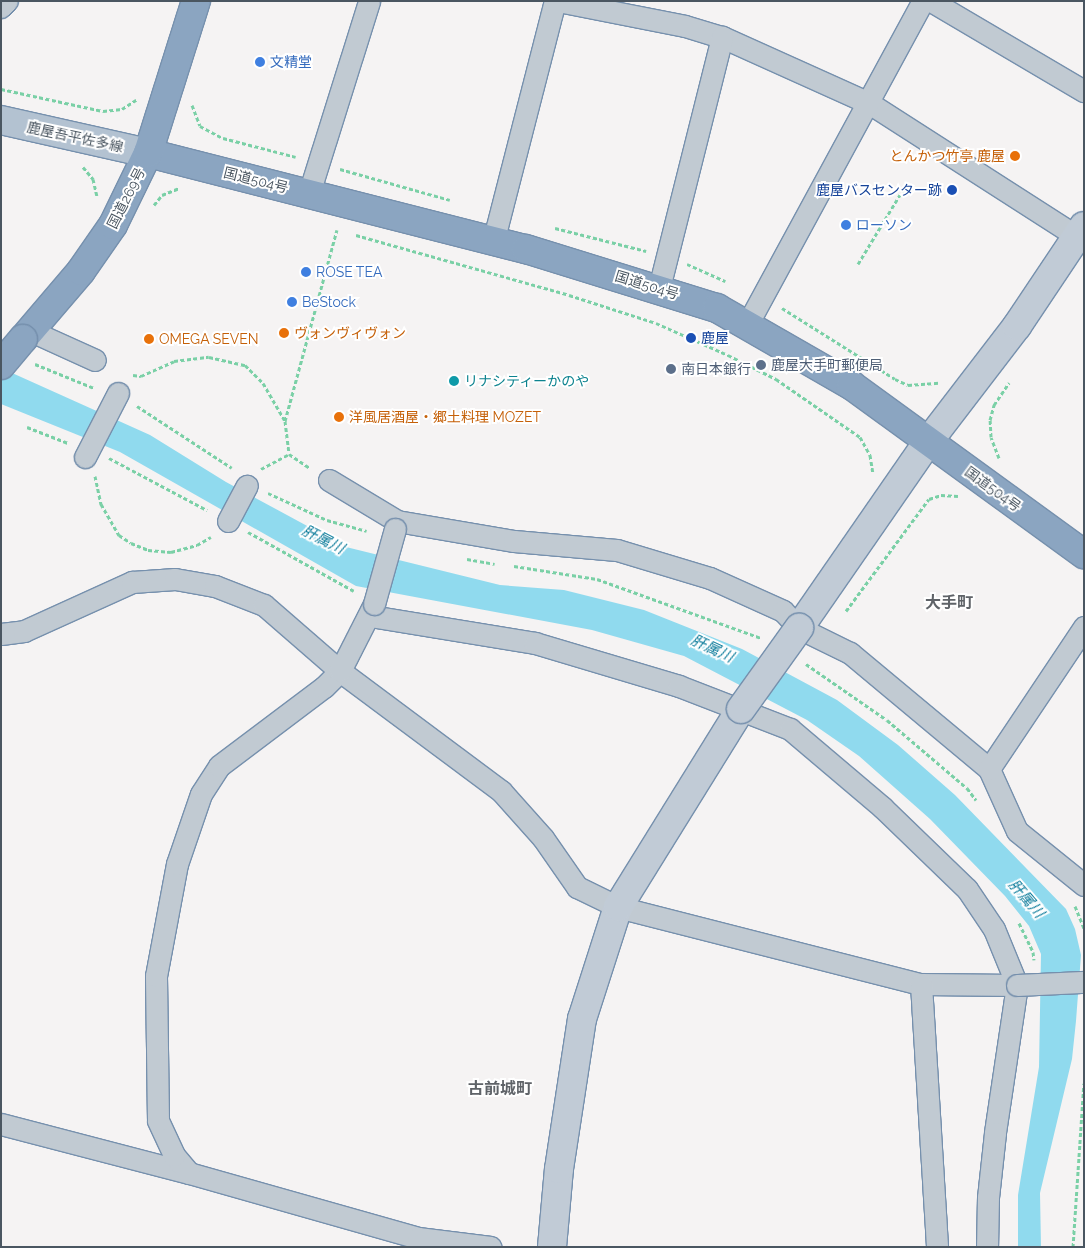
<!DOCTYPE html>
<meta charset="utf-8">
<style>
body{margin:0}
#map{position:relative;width:1085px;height:1248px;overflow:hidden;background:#f5f3f3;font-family:Raleway,"Noto Sans JP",sans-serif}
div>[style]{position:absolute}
.water>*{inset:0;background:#90daee}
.path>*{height:3px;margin-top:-1.5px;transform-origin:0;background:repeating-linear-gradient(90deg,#7ad0a6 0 4px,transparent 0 6.5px)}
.roads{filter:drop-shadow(1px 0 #7690ad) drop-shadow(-1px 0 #7690ad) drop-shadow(0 1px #7690ad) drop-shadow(0 -1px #7690ad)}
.street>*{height:21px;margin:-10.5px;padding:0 10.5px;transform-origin:10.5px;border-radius:10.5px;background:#c1cad2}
.secondary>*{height:28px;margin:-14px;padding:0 14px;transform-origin:14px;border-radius:14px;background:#c1cbd6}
.primary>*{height:28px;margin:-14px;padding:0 14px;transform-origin:14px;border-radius:14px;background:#b3c2d1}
.highway>*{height:28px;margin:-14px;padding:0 14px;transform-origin:14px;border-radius:14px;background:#8ba5c1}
.bridges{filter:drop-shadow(1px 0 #7690ad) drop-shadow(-1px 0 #7690ad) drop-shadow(0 1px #7690ad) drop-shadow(0 -1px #7690ad)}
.street-bridge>*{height:21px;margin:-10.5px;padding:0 10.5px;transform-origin:10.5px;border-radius:10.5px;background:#c1cad2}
.secondary-bridge>*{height:28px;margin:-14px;padding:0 14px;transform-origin:14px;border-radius:14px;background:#c1cbd6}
.highway-bridge>*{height:28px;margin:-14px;padding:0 14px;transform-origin:14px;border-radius:14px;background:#8ba5c1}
.dots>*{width:14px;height:14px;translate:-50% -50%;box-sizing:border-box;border:2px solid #fff;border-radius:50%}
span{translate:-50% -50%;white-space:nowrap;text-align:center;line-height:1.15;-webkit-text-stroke:4px #fff;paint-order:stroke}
.shop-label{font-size:14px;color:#366cbe}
.left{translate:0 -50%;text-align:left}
.street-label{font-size:14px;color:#4a5661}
.food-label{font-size:14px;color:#c56008}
.right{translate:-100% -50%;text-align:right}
.transit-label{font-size:14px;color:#164399}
.service-label{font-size:14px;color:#4e5e75}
.culture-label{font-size:14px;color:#0d838f}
.water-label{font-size:15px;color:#0c7c9b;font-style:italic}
.quarter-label{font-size:16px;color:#5f6368;font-weight:700}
.frame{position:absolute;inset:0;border:2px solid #4a5661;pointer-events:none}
</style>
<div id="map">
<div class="water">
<i style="clip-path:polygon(1px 368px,150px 435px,226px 482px,346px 547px,500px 585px,564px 590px,644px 610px,742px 649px,837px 700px,898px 745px,955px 795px,1066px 909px,1075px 929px,1081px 955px,1076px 1021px,1072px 1059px,1040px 1193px,1041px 1247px,1018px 1247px,1018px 1195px,1039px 1067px,1041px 954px,1029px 926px,1005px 896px,930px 819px,859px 756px,807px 720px,684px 656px,592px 630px,356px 586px,120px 452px,1px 404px)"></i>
</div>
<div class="path">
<i style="left:1px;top:89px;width:104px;rotate:12.2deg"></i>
<i style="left:103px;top:111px;width:19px;rotate:-6deg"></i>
<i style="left:122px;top:109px;width:17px;rotate:-33deg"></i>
<i style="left:192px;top:105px;width:22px;rotate:69deg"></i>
<i style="left:200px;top:126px;width:26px;rotate:28deg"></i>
<i style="left:223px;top:138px;width:75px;rotate:14.6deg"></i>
<i style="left:83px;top:167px;width:16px;rotate:50deg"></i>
<i style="left:93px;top:179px;width:17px;rotate:77deg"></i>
<i style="left:340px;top:169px;width:114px;rotate:15.7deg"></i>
<i style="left:154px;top:205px;width:13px;rotate:-51deg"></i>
<i style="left:162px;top:195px;width:18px;rotate:-22deg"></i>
<i style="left:555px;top:228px;width:94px;rotate:14.2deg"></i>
<i style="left:356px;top:235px;width:221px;rotate:15.7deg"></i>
<i style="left:569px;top:295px;width:91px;rotate:17.8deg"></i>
<i style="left:656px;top:323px;width:79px;rotate:24deg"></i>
<i style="left:728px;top:355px;width:54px;rotate:26.6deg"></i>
<i style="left:776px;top:379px;width:102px;rotate:34.6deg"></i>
<i style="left:860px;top:437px;width:21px;rotate:61deg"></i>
<i style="left:870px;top:455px;width:19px;rotate:81deg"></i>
<i style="left:687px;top:264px;width:42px;rotate:24.1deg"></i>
<i style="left:858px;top:264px;width:95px;rotate:-58.8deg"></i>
<i style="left:782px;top:308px;width:133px;rotate:32.1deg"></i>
<i style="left:895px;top:379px;width:14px;rotate:25deg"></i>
<i style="left:908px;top:385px;width:31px;rotate:-4deg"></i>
<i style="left:35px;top:364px;width:64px;rotate:22.1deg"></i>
<i style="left:133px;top:375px;width:8px;rotate:7deg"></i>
<i style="left:141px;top:376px;width:36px;rotate:-24deg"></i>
<i style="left:174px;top:361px;width:35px;rotate:-7deg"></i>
<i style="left:209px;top:357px;width:37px;rotate:13deg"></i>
<i style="left:245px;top:365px;width:25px;rotate:45deg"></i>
<i style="left:263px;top:383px;width:44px;rotate:59.9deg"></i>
<i style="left:285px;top:421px;width:33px;rotate:83deg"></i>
<i style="left:289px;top:454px;width:25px;rotate:34deg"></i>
<i style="left:137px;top:406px;width:113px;rotate:33.1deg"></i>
<i style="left:285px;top:421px;width:198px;rotate:-74.8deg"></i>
<i style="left:27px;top:427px;width:44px;rotate:21.3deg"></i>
<i style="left:109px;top:458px;width:111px;rotate:28deg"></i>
<i style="left:999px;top:458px;width:22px;rotate:-111deg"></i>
<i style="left:991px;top:437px;width:17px;rotate:-93deg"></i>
<i style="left:990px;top:420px;width:16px;rotate:-75deg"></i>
<i style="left:994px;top:405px;width:27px;rotate:-56deg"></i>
<i style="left:261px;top:469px;width:32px;rotate:-28deg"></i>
<i style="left:95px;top:476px;width:29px;rotate:78deg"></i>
<i style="left:101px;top:504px;width:36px;rotate:60deg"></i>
<i style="left:119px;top:535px;width:14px;rotate:34deg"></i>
<i style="left:131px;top:543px;width:18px;rotate:22deg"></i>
<i style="left:148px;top:550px;width:23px;rotate:5deg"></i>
<i style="left:171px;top:552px;width:27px;rotate:-15deg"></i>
<i style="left:197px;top:545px;width:16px;rotate:-30deg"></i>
<i style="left:268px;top:493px;width:65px;rotate:24.6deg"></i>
<i style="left:327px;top:520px;width:41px;rotate:15.4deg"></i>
<i style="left:248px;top:532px;width:121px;rotate:29.1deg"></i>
<i style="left:467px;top:559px;width:28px;rotate:10deg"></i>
<i style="left:514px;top:566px;width:84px;rotate:8.9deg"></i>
<i style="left:597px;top:579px;width:174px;rotate:19.8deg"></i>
<i style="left:846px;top:611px;width:139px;rotate:-53.5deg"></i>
<i style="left:929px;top:499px;width:13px;rotate:-18deg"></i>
<i style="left:941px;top:495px;width:17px;rotate:3deg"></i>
<i style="left:806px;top:664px;width:98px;rotate:34.7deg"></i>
<i style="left:887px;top:720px;width:105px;rotate:40.4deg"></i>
<i style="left:967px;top:788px;width:15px;rotate:53deg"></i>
<i style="left:1075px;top:906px;width:24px;rotate:68deg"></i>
<i style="left:1019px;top:923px;width:32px;rotate:64deg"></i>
<i style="left:1033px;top:952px;width:8px;rotate:83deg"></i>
<i style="left:1073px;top:1247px;width:164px;rotate:-86.2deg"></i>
</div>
<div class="roads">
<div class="street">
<i style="left:558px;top:1px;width:129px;rotate:11.1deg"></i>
<i style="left:685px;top:26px;width:39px;rotate:17deg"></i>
<i style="left:722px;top:37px;width:161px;rotate:24.2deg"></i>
<i style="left:869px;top:103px;width:255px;rotate:32.7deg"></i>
<i style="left:931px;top:1px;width:178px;rotate:30.5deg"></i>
<i style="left:1px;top:7px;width:8px;rotate:-45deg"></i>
<i style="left:309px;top:193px;width:201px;rotate:-72.6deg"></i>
<i style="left:493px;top:242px;width:249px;rotate:-75.6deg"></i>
<i style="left:659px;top:288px;width:259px;rotate:-75.9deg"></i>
<i style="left:748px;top:323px;width:366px;rotate:-61.5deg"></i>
<i style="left:31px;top:331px;width:70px;rotate:24.4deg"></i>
<i style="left:329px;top:480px;width:79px;rotate:31.1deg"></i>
<i style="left:397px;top:521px;width:119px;rotate:9.7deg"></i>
<i style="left:514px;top:541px;width:103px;rotate:5deg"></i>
<i style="left:617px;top:550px;width:97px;rotate:16.8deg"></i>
<i style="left:710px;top:578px;width:80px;rotate:24.3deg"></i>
<i style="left:783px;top:611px;width:23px;rotate:47deg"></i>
<i style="left:799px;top:628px;width:57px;rotate:26.1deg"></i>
<i style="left:850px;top:653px;width:181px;rotate:39.8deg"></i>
<i style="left:989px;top:769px;width:68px;rotate:65.7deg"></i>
<i style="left:1017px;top:831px;width:86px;rotate:38.9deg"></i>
<i style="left:228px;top:521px;width:40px;rotate:-62deg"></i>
<i style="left:371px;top:616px;width:166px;rotate:9.3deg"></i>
<i style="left:535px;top:643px;width:150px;rotate:16.6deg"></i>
<i style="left:679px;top:686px;width:119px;rotate:21.2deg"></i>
<i style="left:790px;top:729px;width:121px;rotate:40.3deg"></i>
<i style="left:882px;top:807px;width:118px;rotate:44deg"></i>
<i style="left:967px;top:889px;width:48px;rotate:56deg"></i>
<i style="left:994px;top:929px;width:61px;rotate:67.7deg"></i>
<i style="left:1017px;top:985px;width:150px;rotate:98.5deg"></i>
<i style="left:995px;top:1133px;width:64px;rotate:96.2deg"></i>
<i style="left:988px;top:1197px;width:50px;rotate:91.1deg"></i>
<i style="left:1px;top:634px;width:23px;rotate:-7deg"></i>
<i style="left:24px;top:631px;width:119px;rotate:-24.4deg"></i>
<i style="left:132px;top:582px;width:43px;rotate:-4deg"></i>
<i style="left:175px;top:579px;width:41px;rotate:9.9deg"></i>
<i style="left:215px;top:586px;width:53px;rotate:21.2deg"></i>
<i style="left:264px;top:605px;width:101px;rotate:41deg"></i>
<i style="left:340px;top:671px;width:201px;rotate:36.7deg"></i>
<i style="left:501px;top:791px;width:63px;rotate:48.2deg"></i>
<i style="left:543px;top:838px;width:60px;rotate:55.2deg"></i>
<i style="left:577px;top:887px;width:46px;rotate:26deg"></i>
<i style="left:618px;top:907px;width:313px;rotate:14.3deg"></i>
<i style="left:921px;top:984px;width:96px;rotate:0.6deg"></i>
<i style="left:989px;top:769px;width:171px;rotate:-56.2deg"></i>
<i style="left:921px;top:984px;width:263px;rotate:86.5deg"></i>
<i style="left:1px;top:1124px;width:194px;rotate:14.6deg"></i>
<i style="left:189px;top:1173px;width:238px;rotate:15.8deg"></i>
<i style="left:418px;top:1238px;width:73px;rotate:7.1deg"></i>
<i style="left:189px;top:1173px;width:23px;rotate:-130deg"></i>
<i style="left:174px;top:1155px;width:38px;rotate:-115deg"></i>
<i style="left:158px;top:1120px;width:144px;rotate:-90.8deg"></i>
<i style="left:156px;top:976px;width:114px;rotate:-79.4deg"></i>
<i style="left:177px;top:864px;width:74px;rotate:-71.1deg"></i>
<i style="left:201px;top:794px;width:33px;rotate:-57deg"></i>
<i style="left:219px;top:766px;width:131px;rotate:-37deg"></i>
<i style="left:324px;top:687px;width:23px;rotate:-45deg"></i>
<i style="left:340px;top:671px;width:75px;rotate:-63.1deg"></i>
</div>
<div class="secondary">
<i style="left:799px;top:628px;width:226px;rotate:-55.3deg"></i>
<i style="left:928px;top:442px;width:146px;rotate:-52.5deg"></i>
<i style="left:1017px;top:326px;width:120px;rotate:-56.2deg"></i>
<i style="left:552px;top:1247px;width:78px;rotate:-84.9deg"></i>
<i style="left:559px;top:1169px;width:152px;rotate:-81.3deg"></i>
<i style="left:582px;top:1019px;width:118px;rotate:-72.2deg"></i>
<i style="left:618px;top:907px;width:233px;rotate:-58.2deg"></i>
</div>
<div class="primary">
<i style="left:1px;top:120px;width:151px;rotate:12.7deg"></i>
</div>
<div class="highway">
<i style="left:148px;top:153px;width:390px;rotate:14.3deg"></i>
<i style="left:526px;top:249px;width:200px;rotate:17.2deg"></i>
<i style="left:717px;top:308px;width:155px;rotate:29.9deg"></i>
<i style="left:851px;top:385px;width:288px;rotate:36deg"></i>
<i style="left:23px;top:339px;width:89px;rotate:-49.5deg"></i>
<i style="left:81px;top:271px;width:56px;rotate:-55.2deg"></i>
<i style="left:113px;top:225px;width:80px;rotate:-64.1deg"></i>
<i style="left:148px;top:153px;width:159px;rotate:-72.5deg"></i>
</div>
</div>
<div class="bridges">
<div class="street-bridge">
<i style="left:85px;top:457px;width:72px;rotate:-62.7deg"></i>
<i style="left:374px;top:604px;width:78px;rotate:-74.4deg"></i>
<i style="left:1017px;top:985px;width:67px;rotate:-2.6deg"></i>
</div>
<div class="secondary-bridge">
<i style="left:741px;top:709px;width:100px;rotate:-54.4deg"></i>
</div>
<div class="highway-bridge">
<i style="left:1px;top:365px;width:34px;rotate:-50deg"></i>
</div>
</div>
<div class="dots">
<i style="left:260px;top:62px;background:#3f7fe0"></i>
<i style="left:1015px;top:156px;background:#e8710a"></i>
<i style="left:952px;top:190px;background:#1a4fb4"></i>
<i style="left:846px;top:225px;background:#3f7fe0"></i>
<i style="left:306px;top:272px;background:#3f7fe0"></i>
<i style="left:292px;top:302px;background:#3f7fe0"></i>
<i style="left:284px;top:333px;background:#e8710a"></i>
<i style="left:691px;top:338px;background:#1a4fb4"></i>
<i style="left:149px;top:339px;background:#e8710a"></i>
<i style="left:761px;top:365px;background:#5c6f8a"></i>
<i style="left:671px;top:369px;background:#5c6f8a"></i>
<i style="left:454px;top:381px;background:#0f9aa8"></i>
<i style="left:339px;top:417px;background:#e8710a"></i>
</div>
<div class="shop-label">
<span class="left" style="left:270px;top:62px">文精堂</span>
<span class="left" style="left:856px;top:225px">ローソン</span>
<span class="left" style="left:316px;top:272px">ROSE TEA</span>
<span class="left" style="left:302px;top:302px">BeStock</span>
</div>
<div class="street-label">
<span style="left:75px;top:137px;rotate:12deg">鹿屋吾平佐多線</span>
<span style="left:256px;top:180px;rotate:14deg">国道504号</span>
<span style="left:126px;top:198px;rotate:-63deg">国道269号</span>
<span style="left:647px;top:285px;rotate:17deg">国道504号</span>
<span style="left:993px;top:489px;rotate:36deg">国道504号</span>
</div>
<div class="food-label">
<span class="right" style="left:1005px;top:156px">とんかつ竹亭 鹿屋</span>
<span class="left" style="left:294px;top:333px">ヴォンヴィヴォン</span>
<span class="left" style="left:159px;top:339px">OMEGA SEVEN</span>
<span class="left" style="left:349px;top:417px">洋風居酒屋・郷土料理 MOZET</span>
</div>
<div class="transit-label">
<span class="right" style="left:942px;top:190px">鹿屋バスセンター跡</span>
<span class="left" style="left:701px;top:338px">鹿屋</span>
</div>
<div class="service-label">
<span class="left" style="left:771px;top:365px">鹿屋大手町郵便局</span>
<span class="left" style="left:681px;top:369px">南日本銀行</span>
</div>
<div class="culture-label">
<span class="left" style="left:464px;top:381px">リナシティーかのや</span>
</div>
<div class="water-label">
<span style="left:323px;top:540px;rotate:27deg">肝属川</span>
<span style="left:712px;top:649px;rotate:25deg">肝属川</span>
<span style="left:1026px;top:899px;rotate:49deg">肝属川</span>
</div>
<div class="quarter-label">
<span style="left:949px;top:603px">大手町</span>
<span style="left:500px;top:1089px">古前城町</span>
</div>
<div class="frame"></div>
</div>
